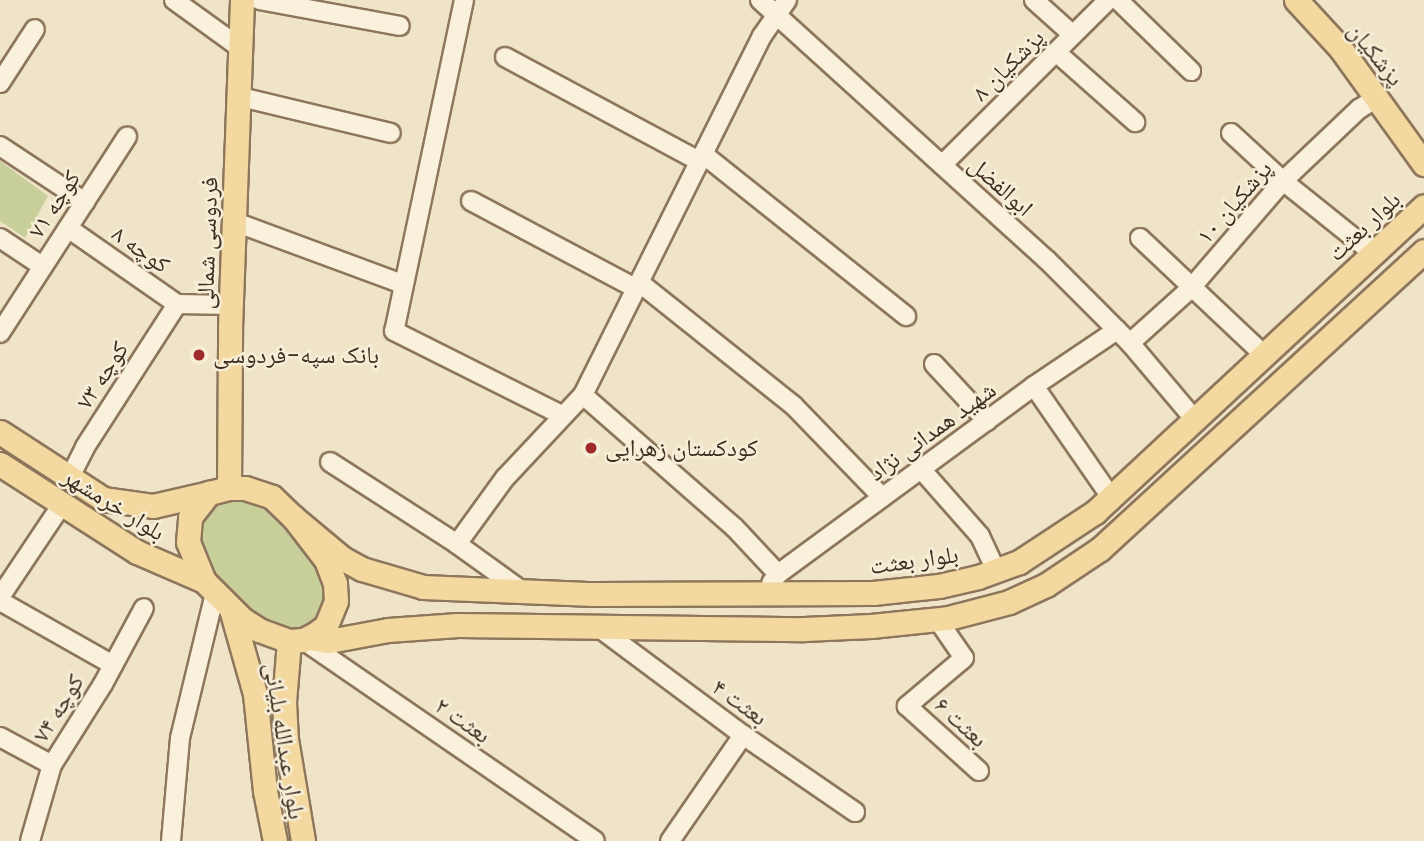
<!DOCTYPE html>
<meta charset="utf-8">
<style>
body{margin:0}
#map{position:relative;width:1424px;height:841px;overflow:hidden;background:#f0e4c8;font-family:Merriweather,"Noto Naskh Arabic",serif}
div>[style]{position:absolute}
.green>*{inset:0;background:#c9cf9b}
.roads{filter:drop-shadow(2px 0 #8d765c) drop-shadow(-2px 0 #8d765c) drop-shadow(0 2px #8d765c) drop-shadow(0 -2px #8d765c)}
.minor>*{height:18px;margin:-9px;padding:0 9px;transform-origin:9px;border-radius:9px;background:#faf1dc}
.major>*{height:23px;margin:-11.5px;padding:0 11.5px;transform-origin:11.5px;border-radius:11.5px;background:#f3d9a0}
.dots>*{width:19px;height:19px;translate:-50% -50%;box-sizing:border-box;border:4px solid #f7eed8;border-radius:50%}
span{translate:-50% -50%;white-space:nowrap;text-align:center;line-height:1.15;-webkit-text-stroke:5px #f7eed8;paint-order:stroke}
.street-label{font-size:24px;color:#3d2e20}
.poi-label{font-size:24px;color:#3d2e20}
.left{translate:0 -50%;text-align:left}
</style>
<div id="map">
<div class="green">
<i style="clip-path:polygon(0 161px,48px 196px,25px 238px,0 221px)"></i>
<i style="clip-path:polygon(213px 499px,265px 500px,311px 554px,329px 595px,320px 619px,307px 628px,279px 629px,246px 610px,226px 588px,199px 550px,199px 514px)"></i>
</div>
<div class="roads">
<div class="minor">
<i style="left:174px;top:0;width:80px;rotate:35.9deg"></i>
<i style="left:259px;top:0;width:143px;rotate:10.4deg"></i>
<i style="left:464px;top:0;width:338px;rotate:101.9deg"></i>
<i style="left:394px;top:331px;width:188px;rotate:26.6deg"></i>
<i style="left:760px;top:0;width:387px;rotate:42.2deg"></i>
<i style="left:1047px;top:260px;width:117px;rotate:45deg"></i>
<i style="left:1130px;top:343px;width:101px;rotate:49.8deg"></i>
<i style="left:1034px;top:0;width:52px;rotate:41.9deg"></i>
<i style="left:1118px;top:0;width:102px;rotate:44.2deg"></i>
<i style="left:1056px;top:52px;width:106px;rotate:41.5deg"></i>
<i style="left:505px;top:57px;width:220px;rotate:28.2deg"></i>
<i style="left:0;top:83px;width:64px;rotate:-57.1deg"></i>
<i style="left:237px;top:96px;width:158px;rotate:13.5deg"></i>
<i style="left:1231px;top:133px;width:71px;rotate:42.7deg"></i>
<i style="left:1283px;top:181px;width:115px;rotate:38.7deg"></i>
<i style="left:0;top:146px;width:102px;rotate:33.4deg"></i>
<i style="left:703px;top:154px;width:260px;rotate:38.6deg"></i>
<i style="left:942px;top:165px;width:234px;rotate:-44.8deg"></i>
<i style="left:471px;top:201px;width:188px;rotate:27.9deg"></i>
<i style="left:235px;top:222px;width:179px;rotate:20.3deg"></i>
<i style="left:68px;top:228px;width:133px;rotate:34.9deg"></i>
<i style="left:177px;top:304px;width:54px;rotate:1.1deg"></i>
<i style="left:0;top:238px;width:50px;rotate:33.7deg"></i>
<i style="left:1140px;top:238px;width:170px;rotate:43.3deg"></i>
<i style="left:640px;top:283px;width:196px;rotate:38.6deg"></i>
<i style="left:793px;top:405px;width:128px;rotate:45.9deg"></i>
<i style="left:0;top:333px;width:234px;rotate:-57.1deg"></i>
<i style="left:1130px;top:343px;width:82px;rotate:-42deg"></i>
<i style="left:1191px;top:288px;width:141px;rotate:-49.3deg"></i>
<i style="left:1283px;top:181px;width:105px;rotate:-43.5deg"></i>
<i style="left:1359px;top:109px;width:22px;rotate:-32deg"></i>
<i style="left:934px;top:364px;width:78px;rotate:47.1deg"></i>
<i style="left:1034px;top:386px;width:135px;rotate:55.3deg"></i>
<i style="left:583px;top:395px;width:201px;rotate:41.2deg"></i>
<i style="left:734px;top:527px;width:64px;rotate:46.9deg"></i>
<i style="left:778px;top:574px;width:11px;rotate:128deg"></i>
<i style="left:330px;top:462px;width:151px;rotate:32.8deg"></i>
<i style="left:921px;top:469px;width:89px;rotate:48.6deg"></i>
<i style="left:980px;top:536px;width:38px;rotate:65deg"></i>
<i style="left:71px;top:475px;width:31px;rotate:-63deg"></i>
<i style="left:85px;top:447px;width:170px;rotate:-57.2deg"></i>
<i style="left:778px;top:574px;width:318px;rotate:-36.3deg"></i>
<i style="left:1034px;top:386px;width:100px;rotate:-34deg"></i>
<i style="left:525px;top:593px;width:84px;rotate:-144.2deg"></i>
<i style="left:457px;top:544px;width:82px;rotate:-54deg"></i>
<i style="left:505px;top:478px;width:114px;rotate:-46.8deg"></i>
<i style="left:583px;top:395px;width:401px;rotate:-63.5deg"></i>
<i style="left:762px;top:36px;width:44px;rotate:-55.2deg"></i>
<i style="left:0;top:597px;width:113px;rotate:-56.2deg"></i>
<i style="left:0;top:601px;width:130px;rotate:29.5deg"></i>
<i style="left:937px;top:619px;width:47px;rotate:55.3deg"></i>
<i style="left:964px;top:658px;width:75px;rotate:139.9deg"></i>
<i style="left:907px;top:706px;width:97px;rotate:42.1deg"></i>
<i style="left:598px;top:627px;width:181px;rotate:36.7deg"></i>
<i style="left:743px;top:735px;width:136px;rotate:34.5deg"></i>
<i style="left:303px;top:640px;width:354px;rotate:34.5deg"></i>
<i style="left:0;top:737px;width:59px;rotate:28.3deg"></i>
<i style="left:30px;top:841px;width:79px;rotate:-73.9deg"></i>
<i style="left:52px;top:765px;width:96px;rotate:-57.8deg"></i>
<i style="left:103px;top:684px;width:86px;rotate:-61.7deg"></i>
<i style="left:171px;top:841px;width:103px;rotate:-85deg"></i>
<i style="left:180px;top:738px;width:149px;rotate:-76.4deg"></i>
<i style="left:670px;top:841px;width:129px;rotate:-55.4deg"></i>
</div>
<div class="major">
<i style="left:1296px;top:0;width:67px;rotate:47.4deg"></i>
<i style="left:1341px;top:49px;width:142px;rotate:54.2deg"></i>
<i style="left:0;top:432px;width:123px;rotate:33deg"></i>
<i style="left:103px;top:499px;width:50px;rotate:8deg"></i>
<i style="left:153px;top:506px;width:57px;rotate:-13.1deg"></i>
<i style="left:0;top:464px;width:163px;rotate:32.7deg"></i>
<i style="left:137px;top:552px;width:73px;rotate:23.4deg"></i>
<i style="left:229px;top:488px;width:160px;rotate:-89.6deg"></i>
<i style="left:230px;top:328px;width:328px;rotate:-87.9deg"></i>
<i style="left:229px;top:488px;width:16px"></i>
<i style="left:245px;top:488px;width:28px;rotate:18deg"></i>
<i style="left:272px;top:497px;width:29px;rotate:44deg"></i>
<i style="left:293px;top:517px;width:54px;rotate:52.5deg"></i>
<i style="left:326px;top:560px;width:25px;rotate:69deg"></i>
<i style="left:335px;top:583px;width:18px;rotate:87deg"></i>
<i style="left:336px;top:601px;width:27px;rotate:112deg"></i>
<i style="left:326px;top:626px;width:14px;rotate:144deg"></i>
<i style="left:315px;top:634px;width:13px;rotate:153deg"></i>
<i style="left:303px;top:640px;width:14px;rotate:176deg"></i>
<i style="left:289px;top:641px;width:32px;rotate:-160deg"></i>
<i style="left:259px;top:630px;width:20px;rotate:-147deg"></i>
<i style="left:242px;top:619px;width:54px;rotate:-135deg"></i>
<i style="left:204px;top:581px;width:42px;rotate:-112.3deg"></i>
<i style="left:188px;top:542px;width:25px;rotate:-85deg"></i>
<i style="left:190px;top:517px;width:31px;rotate:-52deg"></i>
<i style="left:209px;top:493px;width:21px;rotate:-14deg"></i>
<i style="left:293px;top:517px;width:64px;rotate:39.9deg"></i>
<i style="left:342px;top:558px;width:23px;rotate:29deg"></i>
<i style="left:362px;top:569px;width:64px;rotate:16.4deg"></i>
<i style="left:423px;top:587px;width:170px;rotate:2.4deg"></i>
<i style="left:593px;top:594px;width:280px;rotate:-0.2deg"></i>
<i style="left:873px;top:593px;width:66px;rotate:-6.1deg"></i>
<i style="left:939px;top:586px;width:40px;rotate:-13deg"></i>
<i style="left:978px;top:577px;width:44px;rotate:-20.1deg"></i>
<i style="left:1019px;top:562px;width:91px;rotate:-33.3deg"></i>
<i style="left:1095px;top:512px;width:449px;rotate:-42.9deg"></i>
<i style="left:231px;top:609px;width:88px;rotate:74.2deg"></i>
<i style="left:255px;top:694px;width:98px;rotate:84.1deg"></i>
<i style="left:265px;top:791px;width:51px;rotate:78.7deg"></i>
<i style="left:309px;top:638px;width:20px;rotate:9deg"></i>
<i style="left:329px;top:641px;width:60px;rotate:-10.6deg"></i>
<i style="left:388px;top:630px;width:70px;rotate:-4.1deg"></i>
<i style="left:458px;top:625px;width:346px;rotate:0.7deg"></i>
<i style="left:804px;top:629px;width:67px;rotate:-2.6deg"></i>
<i style="left:871px;top:626px;width:77px;rotate:-5.9deg"></i>
<i style="left:948px;top:618px;width:63px;rotate:-14.7deg"></i>
<i style="left:1009px;top:602px;width:41px;rotate:-24.7deg"></i>
<i style="left:1046px;top:585px;width:65px;rotate:-33.7deg"></i>
<i style="left:1100px;top:549px;width:440px;rotate:-42.6deg"></i>
<i style="left:289px;top:641px;width:61px;rotate:94.7deg"></i>
<i style="left:284px;top:702px;width:37px;rotate:87deg"></i>
<i style="left:286px;top:739px;width:103px;rotate:80.5deg"></i>
</div>
</div>
<div class="dots">
<i style="left:199px;top:355px;background:#9e2a2b"></i>
<i style="left:591px;top:448px;background:#9e2a2b"></i>
</div>
<div class="street-label">
<span style="left:1376px;top:54px;rotate:51deg">پزشکیان</span>
<span style="left:1008px;top:65px;rotate:-45deg">پزشکیان ۸</span>
<span style="left:1001px;top:186px;rotate:42deg">ابوالفضل</span>
<span style="left:1234px;top:202px;rotate:-49deg">پزشکیان ۱۰</span>
<span style="left:54px;top:204px;rotate:-57deg">کوچه ۷۱</span>
<span style="left:1364px;top:226px;rotate:-43deg">بلوار بعثت</span>
<span style="left:207px;top:243px;rotate:-88deg">فردوسی شمالی</span>
<span style="left:141px;top:249px;rotate:35deg">کوچه ۸</span>
<span style="left:102px;top:375px;rotate:-57deg">کوچه ۷۳</span>
<span style="left:932px;top:431px;rotate:-36deg">شهید همدانی نژاد</span>
<span style="left:114px;top:504px;rotate:32deg">بلوار خرمشهر</span>
<span style="left:914px;top:560px;rotate:-8deg">بلوار بعثت</span>
<span style="left:740px;top:702px;rotate:36deg">بعثت ۴</span>
<span style="left:58px;top:708px;rotate:-58deg">کوچه ۷۴</span>
<span style="left:463px;top:720px;rotate:35deg">بعثت ۲</span>
<span style="left:961px;top:722px;rotate:42deg">بعثت ۶</span>
<span style="left:285px;top:741px;rotate:81deg">بلوار عبدالله بلیانی</span>
</div>
<div class="poi-label">
<span class="left" style="left:213px;top:355px">بانک سپه-فردوسی</span>
<span class="left" style="left:605px;top:448px">کودکستان زهرایی</span>
</div>
</div>
